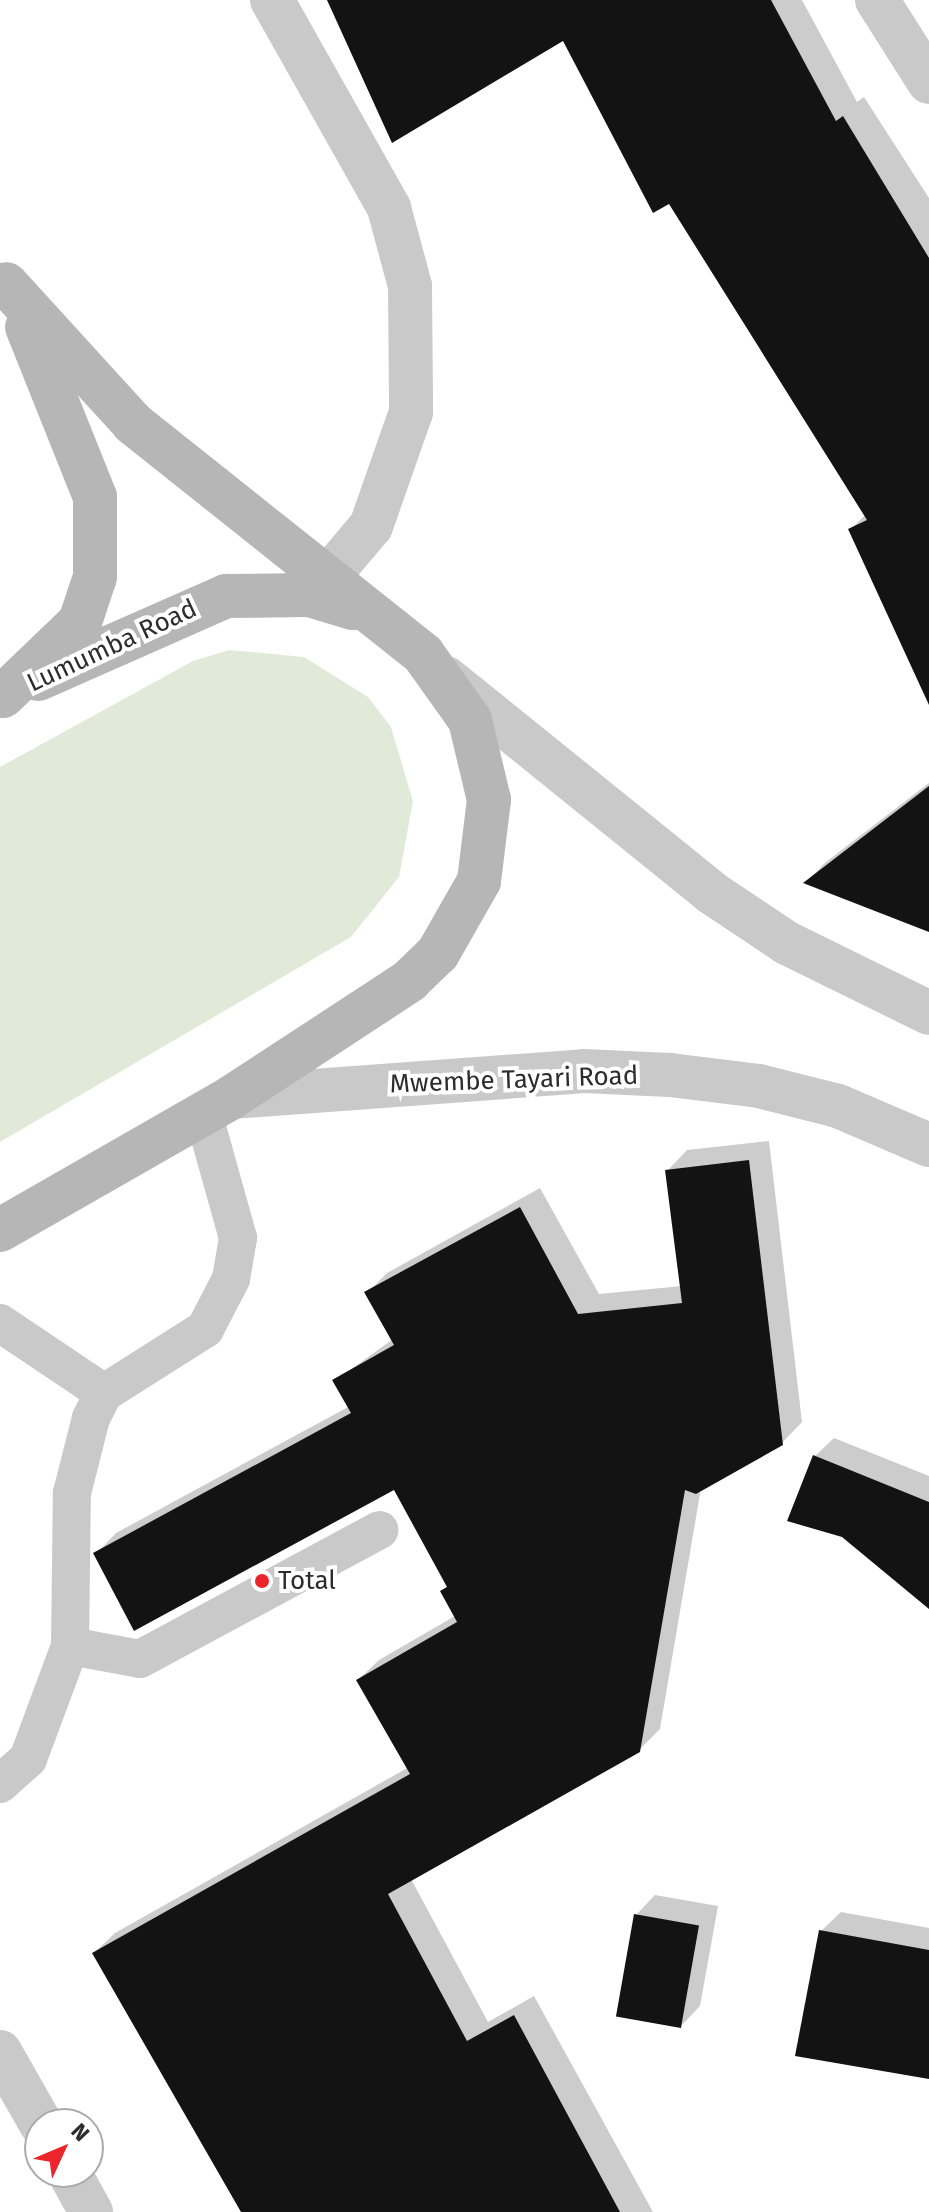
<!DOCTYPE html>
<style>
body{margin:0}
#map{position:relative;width:929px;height:2212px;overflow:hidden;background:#fff;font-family:"Fira Sans",sans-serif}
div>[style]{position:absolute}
.green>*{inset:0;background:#e1ead8}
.shadow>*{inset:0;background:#0003}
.building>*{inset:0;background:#131313;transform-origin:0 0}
.service>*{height:38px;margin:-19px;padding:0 19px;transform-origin:19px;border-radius:19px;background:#c9c9c9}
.minor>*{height:44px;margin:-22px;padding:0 22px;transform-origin:22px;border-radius:22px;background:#c9c9c9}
.tertiary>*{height:44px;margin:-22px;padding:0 22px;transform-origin:22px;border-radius:22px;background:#c9c9c9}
.secondary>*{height:44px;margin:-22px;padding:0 22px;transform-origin:22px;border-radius:22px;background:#b6b6b6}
.dots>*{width:22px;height:22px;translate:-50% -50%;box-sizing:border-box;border:4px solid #fff;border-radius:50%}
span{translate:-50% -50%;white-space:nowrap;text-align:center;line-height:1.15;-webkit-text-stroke:8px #fff;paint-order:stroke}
.street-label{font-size:26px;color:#2c2c2c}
.poi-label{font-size:26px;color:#2c2c2c}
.left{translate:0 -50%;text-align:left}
.north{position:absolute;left:24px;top:2108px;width:80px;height:80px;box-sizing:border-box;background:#fff;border:2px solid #ababab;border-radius:50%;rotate:46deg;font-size:22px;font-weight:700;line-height:32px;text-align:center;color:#2c2c2c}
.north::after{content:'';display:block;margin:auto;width:28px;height:36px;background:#ec242c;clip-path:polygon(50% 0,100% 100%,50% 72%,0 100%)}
</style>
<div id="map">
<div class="green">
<i style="clip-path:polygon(229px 650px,304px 657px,368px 697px,391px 727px,413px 801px,399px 877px,351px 937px,0 1142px,0 767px,193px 661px)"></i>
</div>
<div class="shadow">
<i style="clip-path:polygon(327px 0,802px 0,857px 102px,864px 97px,929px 198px,929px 379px,563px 38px,342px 28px)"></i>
<i style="clip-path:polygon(929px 479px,929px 700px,850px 530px,872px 508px)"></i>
<i style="clip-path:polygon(929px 783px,929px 929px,806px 882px,826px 862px)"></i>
<i style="clip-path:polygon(769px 1141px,802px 1422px,782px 1443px,701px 1488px,660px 1729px,639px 1750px,411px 1879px,488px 2022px,534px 1996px,653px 2212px,244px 2212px,94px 1953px,115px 1933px,409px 1767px,358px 1680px,379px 1660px,455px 1616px,442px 1592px,449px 1585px,395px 1488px,96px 1554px,116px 1533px,350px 1406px,335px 1381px,393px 1339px,367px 1293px,387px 1273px,540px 1188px,599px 1294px,682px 1286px,667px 1171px,687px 1150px)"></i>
<i style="clip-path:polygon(834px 1438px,929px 1476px,929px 1606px,815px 1456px)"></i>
<i style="clip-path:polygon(655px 1895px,718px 1906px,700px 2006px,681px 2026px,636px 1915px)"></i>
<i style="clip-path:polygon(841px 1912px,929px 1928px,929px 2073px,821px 1931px)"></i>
</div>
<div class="building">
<i style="clip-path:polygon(327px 0,771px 0,836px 121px,843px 116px,929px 258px,929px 705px,848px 529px,867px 520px,669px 204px,653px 213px,563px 41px,392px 143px)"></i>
<i style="clip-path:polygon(929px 786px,929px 932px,803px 883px)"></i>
<i style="clip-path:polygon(749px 1160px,783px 1445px,696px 1494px,685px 1490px,640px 1752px,388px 1894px,467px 2041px,514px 2015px,620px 2212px,241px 2212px,92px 1953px,410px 1774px,356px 1680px,457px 1622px,440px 1591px,447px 1587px,394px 1490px,134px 1631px,93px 1553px,351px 1413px,332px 1380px,394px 1345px,364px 1292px,520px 1207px,578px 1314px,682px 1303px,665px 1170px)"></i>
<i style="clip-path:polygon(813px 1455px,929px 1502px,929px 1609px,842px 1537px,787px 1521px)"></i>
<i style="left:634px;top:1914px;width:66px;height:104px;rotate:10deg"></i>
<i style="clip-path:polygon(819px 1930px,929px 1950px,929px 2079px,795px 2056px)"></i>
</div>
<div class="service">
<i style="left:0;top:1323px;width:125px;rotate:33.9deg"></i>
<i style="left:70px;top:1646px;width:71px;rotate:10.5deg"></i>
<i style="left:140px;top:1659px;width:272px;rotate:-28.3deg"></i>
<i style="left:0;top:1784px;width:38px;rotate:-42deg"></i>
<i style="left:28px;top:1759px;width:121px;rotate:-69.6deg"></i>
<i style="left:70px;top:1646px;width:153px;rotate:-89.3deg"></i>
<i style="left:72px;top:1493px;width:77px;rotate:-75.8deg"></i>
<i style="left:91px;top:1418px;width:28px;rotate:-63deg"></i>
<i style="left:104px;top:1393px;width:120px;rotate:-32.4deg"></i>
<i style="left:205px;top:1329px;width:56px;rotate:-62.5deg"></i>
<i style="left:231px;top:1279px;width:42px;rotate:-80.3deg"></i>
<i style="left:238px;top:1238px;width:130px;rotate:-105.6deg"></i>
</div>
<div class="minor">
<i style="left:272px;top:0;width:239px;rotate:60.6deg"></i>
<i style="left:389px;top:208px;width:81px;rotate:74.9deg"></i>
<i style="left:410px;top:286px;width:126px;rotate:89.5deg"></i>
<i style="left:411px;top:412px;width:121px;rotate:109.3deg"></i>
<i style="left:371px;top:526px;width:68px;rotate:130.2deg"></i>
<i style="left:877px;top:0;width:97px;rotate:57.6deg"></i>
</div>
<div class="tertiary">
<i style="left:446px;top:678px;width:342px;rotate:38.9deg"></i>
<i style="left:712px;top:893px;width:90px;rotate:33.7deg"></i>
<i style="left:787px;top:943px;width:158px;rotate:26.2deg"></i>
<i style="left:232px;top:1097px;width:353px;rotate:-4.2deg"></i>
<i style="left:584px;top:1071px;width:86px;rotate:2.7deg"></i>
<i style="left:670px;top:1075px;width:90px;rotate:7deg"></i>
<i style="left:759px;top:1086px;width:81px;rotate:14.2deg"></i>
<i style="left:838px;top:1106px;width:99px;rotate:23.2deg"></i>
<i style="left:0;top:2052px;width:83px;rotate:60.3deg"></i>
<i style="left:69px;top:2172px;width:46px;rotate:61.2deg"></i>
</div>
<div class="secondary">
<i style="left:38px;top:679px;width:206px;rotate:-23.8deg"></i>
<i style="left:226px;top:596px;width:83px;rotate:-0.7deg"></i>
<i style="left:309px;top:595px;width:46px;rotate:16.5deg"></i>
<i style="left:3px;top:696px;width:107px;rotate:-43.9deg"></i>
<i style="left:80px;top:622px;width:47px;rotate:-71.6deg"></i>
<i style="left:95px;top:577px;width:80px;rotate:-90deg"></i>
<i style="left:95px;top:497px;width:183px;rotate:-111.8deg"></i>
<i style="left:0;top:1230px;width:267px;rotate:-29.8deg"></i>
<i style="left:232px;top:1097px;width:212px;rotate:-33.2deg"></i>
<i style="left:409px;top:981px;width:40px;rotate:-44deg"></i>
<i style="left:438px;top:953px;width:83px;rotate:-60.3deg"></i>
<i style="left:479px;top:881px;width:82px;rotate:-83deg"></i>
<i style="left:489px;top:800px;width:82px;rotate:-103.4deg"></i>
<i style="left:470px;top:720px;width:81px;rotate:-125.5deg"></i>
<i style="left:423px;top:654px;width:371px;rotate:-141.5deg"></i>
<i style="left:133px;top:423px;width:188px;rotate:-132.4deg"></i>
</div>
<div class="dots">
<i style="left:262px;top:1581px;background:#ec242c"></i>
</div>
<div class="street-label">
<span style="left:112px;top:646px;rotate:-25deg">Lumumba Road</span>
<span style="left:514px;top:1080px;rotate:-2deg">Mwembe Tayari Road</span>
</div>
<div class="poi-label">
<span class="left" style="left:278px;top:1581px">Total</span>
</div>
<div class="north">N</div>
</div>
